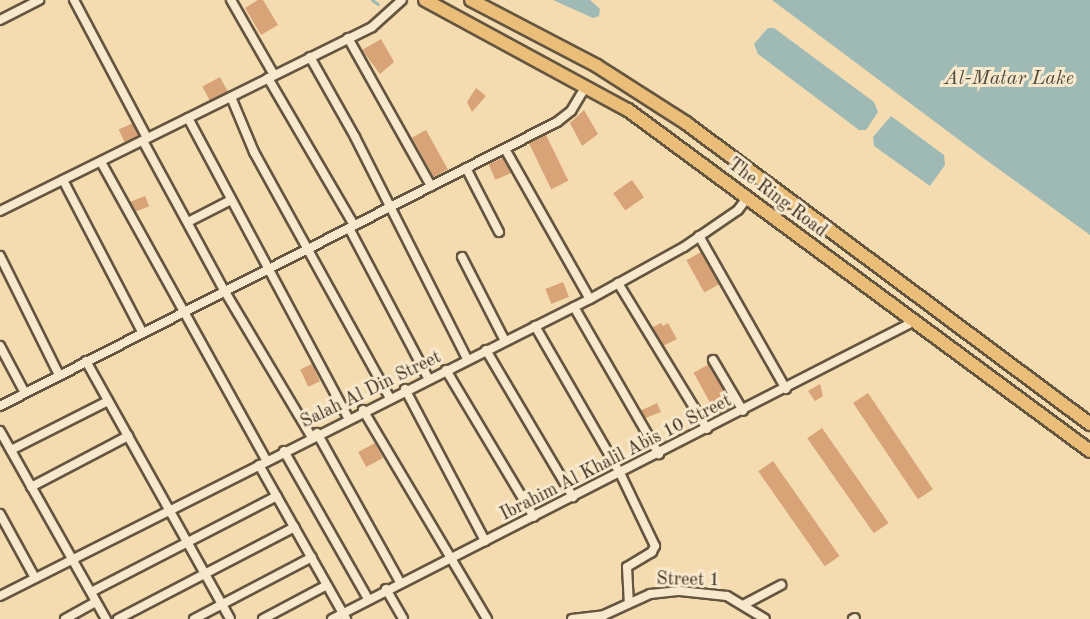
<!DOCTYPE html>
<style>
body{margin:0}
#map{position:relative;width:1090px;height:619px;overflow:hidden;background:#f4dcb0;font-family:"Old Standard TT",serif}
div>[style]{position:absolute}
.water>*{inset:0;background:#9fb9b5}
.stream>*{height:3px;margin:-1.5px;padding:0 1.5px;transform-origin:1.5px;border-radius:1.5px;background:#9fb9b5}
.building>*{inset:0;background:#d8a376;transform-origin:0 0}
.roads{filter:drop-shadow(2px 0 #645540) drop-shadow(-2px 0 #645540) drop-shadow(0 2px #645540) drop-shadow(0 -2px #645540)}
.minor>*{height:8px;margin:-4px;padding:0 4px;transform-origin:4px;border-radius:4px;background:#f8e8cc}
.primary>*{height:12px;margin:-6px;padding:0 6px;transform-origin:6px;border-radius:6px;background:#eabe78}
span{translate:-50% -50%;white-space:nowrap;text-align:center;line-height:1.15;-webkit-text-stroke:6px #f8e8cc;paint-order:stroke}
.street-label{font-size:18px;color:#34281b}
.water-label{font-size:20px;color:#4f4c42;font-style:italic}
</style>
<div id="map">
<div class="water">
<i style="clip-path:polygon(553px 0,590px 0,600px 9px,599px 16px,593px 18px)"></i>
<i style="clip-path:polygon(772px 0,1090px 0,1090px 235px,982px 157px)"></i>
<i style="clip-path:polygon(768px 28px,774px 28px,874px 102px,878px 112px,866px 130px,859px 130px,758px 54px,754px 44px)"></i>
<i style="clip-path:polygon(891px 116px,944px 155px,945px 165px,930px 186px,874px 146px,873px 137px)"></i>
</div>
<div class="stream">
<i style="left:372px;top:0;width:7px;rotate:34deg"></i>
</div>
<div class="building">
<i style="clip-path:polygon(258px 0,263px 0,278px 25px,261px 35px,245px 8px)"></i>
<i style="clip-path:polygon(381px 39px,394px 62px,380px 74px,362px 50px)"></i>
<i style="left:220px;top:77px;width:19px;height:20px;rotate:62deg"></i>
<i style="clip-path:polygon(476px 88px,486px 96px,472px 112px,467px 102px)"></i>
<i style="clip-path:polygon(584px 110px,598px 134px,582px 146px,570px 123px)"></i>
<i style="left:135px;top:122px;width:14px;height:18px;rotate:65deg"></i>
<i style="left:426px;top:130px;width:45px;height:16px;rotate:61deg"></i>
<i style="left:546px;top:135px;width:51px;height:19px;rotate:64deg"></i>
<i style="left:505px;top:157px;width:17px;height:18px;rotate:66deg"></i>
<i style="left:632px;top:180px;width:21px;height:23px;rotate:55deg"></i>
<i style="left:145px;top:196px;width:11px;height:17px;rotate:68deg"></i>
<i style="left:703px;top:251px;width:37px;height:19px;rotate:61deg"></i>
<i style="left:563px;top:282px;width:16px;height:19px;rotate:68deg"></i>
<i style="clip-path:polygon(661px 323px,663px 326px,668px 323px,677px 339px,659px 348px,649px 329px)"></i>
<i style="left:711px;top:363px;width:51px;height:20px;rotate:61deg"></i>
<i style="left:312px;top:364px;width:19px;height:13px;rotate:65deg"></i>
<i style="clip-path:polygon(820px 384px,823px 396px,815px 401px,808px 391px)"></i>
<i style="left:868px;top:393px;width:116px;height:18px;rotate:56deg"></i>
<i style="clip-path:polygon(657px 403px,661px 412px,643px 419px,640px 411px)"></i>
<i style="left:822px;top:428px;width:116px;height:18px;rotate:55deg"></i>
<i style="left:375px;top:443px;width:17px;height:19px;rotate:62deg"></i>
<i style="left:773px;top:461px;width:116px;height:18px;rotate:55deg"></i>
</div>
<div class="roads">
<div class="minor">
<i style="left:74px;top:0;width:156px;rotate:62.1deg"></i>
<i style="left:231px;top:0;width:86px;rotate:60.2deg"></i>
<i style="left:0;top:20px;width:44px;rotate:-27.1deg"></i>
<i style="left:348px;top:38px;width:170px;rotate:60.7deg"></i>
<i style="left:310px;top:57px;width:92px;rotate:60.6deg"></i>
<i style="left:355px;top:137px;width:249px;rotate:63.2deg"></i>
<i style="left:268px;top:78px;width:170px;rotate:59.7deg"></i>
<i style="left:231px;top:97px;width:60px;rotate:67.3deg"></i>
<i style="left:254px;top:152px;width:280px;rotate:61.1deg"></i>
<i style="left:188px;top:118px;width:340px;rotate:61.9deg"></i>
<i style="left:143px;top:141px;width:170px;rotate:61.5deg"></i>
<i style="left:224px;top:290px;width:170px;rotate:59.2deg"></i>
<i style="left:505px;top:149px;width:172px;rotate:60.5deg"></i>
<i style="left:101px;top:162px;width:342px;rotate:61deg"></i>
<i style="left:466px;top:168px;width:72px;rotate:62.7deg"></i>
<i style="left:63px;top:180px;width:171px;rotate:62.5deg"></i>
<i style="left:0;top:211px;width:415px;rotate:-26.3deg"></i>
<i style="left:372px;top:27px;width:40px;rotate:-42deg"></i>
<i style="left:188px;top:222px;width:48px;rotate:-27.1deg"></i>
<i style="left:349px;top:228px;width:170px;rotate:62.2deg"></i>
<i style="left:699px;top:236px;width:176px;rotate:60.4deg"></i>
<i style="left:0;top:256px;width:133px;rotate:63.6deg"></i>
<i style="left:462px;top:257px;width:94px;rotate:62.9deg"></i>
<i style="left:618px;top:283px;width:171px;rotate:58.6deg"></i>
<i style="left:574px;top:307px;width:170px;rotate:60deg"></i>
<i style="left:535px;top:326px;width:170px;rotate:60deg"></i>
<i style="left:620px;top:473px;width:81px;rotate:64.4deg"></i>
<i style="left:655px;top:546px;width:7px;rotate:117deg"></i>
<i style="left:652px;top:552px;width:29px;rotate:149deg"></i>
<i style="left:627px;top:567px;width:34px;rotate:87deg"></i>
<i style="left:0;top:346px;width:53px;rotate:62deg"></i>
<i style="left:486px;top:350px;width:171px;rotate:59.4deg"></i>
<i style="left:713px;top:360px;width:59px;rotate:59.5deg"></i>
<i style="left:86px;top:361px;width:295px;rotate:60.8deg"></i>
<i style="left:446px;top:370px;width:171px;rotate:59.1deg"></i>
<i style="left:405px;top:389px;width:172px;rotate:62.2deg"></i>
<i style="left:0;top:406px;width:625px;rotate:-27.02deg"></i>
<i style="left:557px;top:122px;width:18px;rotate:-38deg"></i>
<i style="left:571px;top:111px;width:29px;rotate:-59deg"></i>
<i style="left:363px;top:410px;width:243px;rotate:59.3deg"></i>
<i style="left:0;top:431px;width:216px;rotate:60.6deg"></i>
<i style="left:317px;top:433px;width:171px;rotate:60.9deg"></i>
<i style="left:11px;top:450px;width:109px;rotate:-26.8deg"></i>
<i style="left:284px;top:451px;width:170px;rotate:60.4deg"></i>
<i style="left:259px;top:465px;width:177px;rotate:60.5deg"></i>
<i style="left:31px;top:487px;width:110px;rotate:-27.7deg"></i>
<i style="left:0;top:514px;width:73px;rotate:61.3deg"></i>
<i style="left:386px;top:589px;width:34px;rotate:60deg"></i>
<i style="left:91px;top:592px;width:209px;rotate:-27.3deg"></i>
<i style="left:0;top:596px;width:661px;rotate:-26.72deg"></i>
<i style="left:590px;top:299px;width:107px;rotate:-29deg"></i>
<i style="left:684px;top:247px;width:65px;rotate:-34.4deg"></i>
<i style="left:738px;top:210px;width:15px;rotate:-53deg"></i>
<i style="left:745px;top:604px;width:41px;rotate:-27.8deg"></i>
<i style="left:65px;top:619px;width:35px;rotate:-29deg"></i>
<i style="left:118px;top:619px;width:199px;rotate:-27.5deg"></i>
<i style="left:194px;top:619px;width:133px;rotate:-27.7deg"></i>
<i style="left:263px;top:619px;width:72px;rotate:-28deg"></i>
<i style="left:332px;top:619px;width:653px;rotate:-27.08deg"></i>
<i style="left:572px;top:619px;width:32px;rotate:-7deg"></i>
<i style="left:604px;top:615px;width:51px;rotate:-24.5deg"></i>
<i style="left:650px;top:594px;width:30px;rotate:-6deg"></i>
<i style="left:680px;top:591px;width:47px;rotate:6.1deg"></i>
<i style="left:727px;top:596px;width:44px;rotate:31.2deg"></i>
<i style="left:853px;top:619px;width:2px;rotate:-27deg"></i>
</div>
<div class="primary">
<i style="left:425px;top:0;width:231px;rotate:28.5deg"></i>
<i style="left:628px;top:110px;width:574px;rotate:36.43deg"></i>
<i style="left:471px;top:0;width:142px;rotate:27.6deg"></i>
<i style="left:597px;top:66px;width:106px;rotate:32.6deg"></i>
<i style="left:686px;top:123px;width:504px;rotate:36.69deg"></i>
</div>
</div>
<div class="street-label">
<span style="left:777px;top:198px;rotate:37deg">The Ring Road</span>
<span style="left:371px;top:390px;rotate:-26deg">Salah Al Din Street</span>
<span style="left:616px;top:458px;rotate:-27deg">Ibrahim Al Khalil Abis 10 Street</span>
<span style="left:688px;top:580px;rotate:1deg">Street 1</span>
</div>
<div class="water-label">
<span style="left:1009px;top:79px">Al-Matar Lake</span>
</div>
</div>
